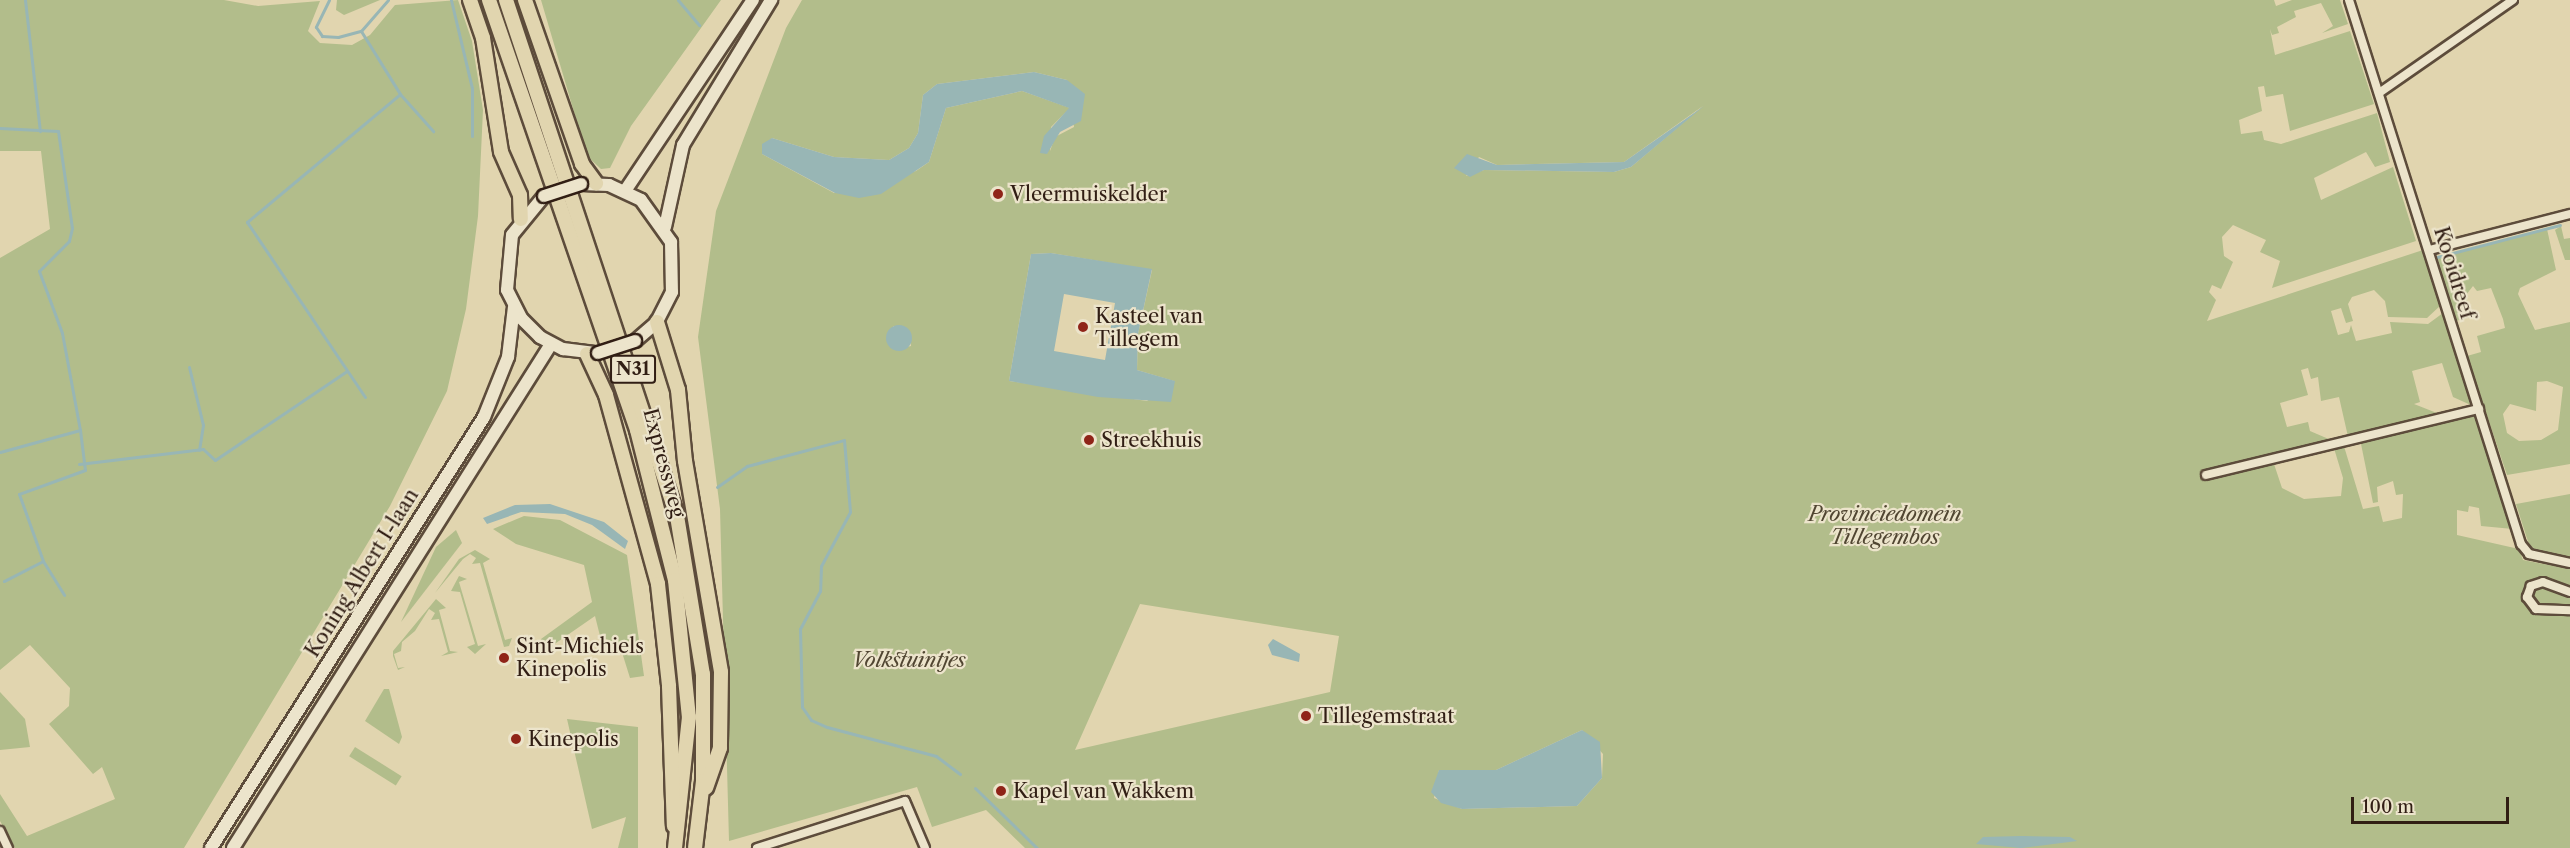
<!DOCTYPE html>
<style>
body{margin:0}
#map{position:relative;width:2570px;height:848px;overflow:hidden;background:#e1d5af;font-family:"Libre Caslon Text",serif}
div>[style]{position:absolute}
.green>*{inset:0;background:#b2bd8b;transform-origin:0 0}
.water>*{inset:0;background:#98b6b5}
.round{border-radius:50%}
.stream>*{height:3px;margin:-1.5px;padding:0 1.5px;transform-origin:1.5px;border-radius:1.5px;background:#98b6b5}
.roads{filter:drop-shadow(2px 0 #5d4c3b) drop-shadow(-2px 0 #5d4c3b) drop-shadow(0 2px #5d4c3b) drop-shadow(0 -2px #5d4c3b)}
.minor>*{height:8px;margin:-4px;padding:0 4px;transform-origin:4px;border-radius:4px;background:#ece4cb}
.secondary>*{height:12px;margin:-6px;padding:0 6px;transform-origin:6px;border-radius:6px;background:#ece4cb}
.trunk>*{height:14px;margin:-7px;padding:0 7px;transform-origin:7px;border-radius:7px;background:#e1d5af}
.bridges{filter:drop-shadow(2px 0 #311e14) drop-shadow(-2px 0 #311e14) drop-shadow(0 2px #311e14) drop-shadow(0 -2px #311e14)}
.secondary-bridge>*{height:12px;margin:-6px;padding:0 6px;transform-origin:6px;border-radius:6px;background:#ece4cb}
.dots>*{width:16px;height:16px;translate:-50% -50%;box-sizing:border-box;border:3px solid #ece4cb;border-radius:50%}
span{translate:-50% -50%;white-space:nowrap;text-align:center;line-height:1.15;-webkit-text-stroke:4.5px #ece4cb;paint-order:stroke}
.shield-label span{padding:2px 4px;background:#ece4cb;border:2px solid;border-radius:4px;-webkit-text-stroke-width:0}
.shield-label{font-size:18px;color:#311e14;font-weight:700}
.poi-label{font-size:20px;color:#311e14}
.left{translate:0 -50%;text-align:left}
.street-label{font-size:20px;color:#311e14}
.park-label{font-size:20px;color:#514632;font-style:italic}
.scale{position:absolute;left:2351px;top:797px;width:158px;height:27px;box-sizing:border-box;border:3px solid #311e14;border-top:0;padding-left:8px;font-size:18px;line-height:21px;white-space:nowrap;color:#311e14;-webkit-text-stroke:4px #ece4cb;paint-order:stroke}
</style>
<div id="map">
<div class="green">
<i style="clip-path:polygon(0 0,224px 0,258px 6px,320px 1px,308px 31px,320px 43px,352px 45px,370px 35px,395px 5px,458px 0,472px 41px,483px 110px,478px 216px,466px 309px,447px 391px,390px 506px,184px 848px,15px 848px,0 821px,0 794px,27px 836px,115px 799px,102px 767px,93px 774px,49px 724px,69px 706px,70px 688px,30px 645px,0 670px,0 258px,50px 229px,41px 151px,0 151px)"></i>
<i style="clip-path:polygon(337px 0,380px 0,344px 15px,336px 10px)"></i>
<i style="clip-path:polygon(541px 0,721px 0,631px 126px,610px 168px,601px 169px,587px 156px)"></i>
<i style="clip-path:polygon(evenodd,802px 0,2274px 0,2276px 6px,2292px 0,2340px 0,2348px 24px,2322px 33px,2333px 26px,2321px 3px,2294px 11px,2296px 17px,2277px 27px,2279px 33px,2272px 35px,2270px 29px,2275px 55px,2350px 31px,2374px 104px,2290px 131px,2283px 94px,2266px 97px,2264px 86px,2258px 87px,2262px 111px,2239px 120px,2241px 134px,2262px 131px,2264px 140px,2281px 144px,2377px 113px,2390px 162px,2375px 167px,2366px 152px,2314px 178px,2321px 200px,2393px 167px,2416px 241px,2272px 288px,2280px 261px,2260px 252px,2266px 240px,2233px 225px,2222px 237px,2224px 256px,2233px 262px,2221px 289px,2212px 285px,2209px 292px,2216px 300px,2207px 321px,2423px 250px,2441px 305px,2427px 318px,2388px 317px,2385px 301px,2374px 290px,2352px 297px,2348px 304px,2353px 321px,2346px 323px,2341px 308px,2331px 311px,2338px 335px,2349px 332px,2351px 325px,2356px 341px,2392px 333px,2390px 322px,2428px 324px,2443px 313px,2473px 406px,2453px 397px,2442px 363px,2412px 371px,2420px 402px,2414px 404px,2447px 417px,2475px 410px,2513px 529px,2481px 526px,2479px 508px,2469px 506px,2468px 512px,2457px 510px,2457px 535px,2519px 549px,2523px 560px,2570px 569px,2570px 848px,1025px 848px,986px 810px,932px 827px,917px 787px,729px 841px,720px 509px,698px 337px,716px 211px,786px 28px,802px 0,1034px 72px,1067px 80px,1074px 127px,1055px 137px,1050px 151px,1051px 127px,1070px 108px,1022px 91px,946px 108px,929px 162px,916px 171px,834px 193px,762px 154px,772px 138px,834px 157px,889px 160px,909px 148px,918px 133px,923px 95px,937px 84px,1034px 72px,802px 0,1703px 106px,1631px 167px,1614px 172px,1484px 170px,1466px 176px,1479px 157px,1497px 165px,1624px 162px,1703px 106px,802px 0,1051px 253px,1152px 270px,1138px 334px,1137px 370px,1174px 381px,1147px 401px,1009px 381px,1031px 254px,1051px 253px,802px 0,893px 326px,910px 332px,911px 346px,897px 349px,893px 326px,802px 0,2308px 368px,2311px 379px,2318px 377px,2321px 401px,2339px 397px,2349px 441px,2360px 439px,2373px 503px,2378px 502px,2377px 487px,2393px 481px,2396px 495px,2403px 494px,2402px 518px,2383px 522px,2379px 506px,2363px 509px,2343px 443px,2333px 445px,2343px 478px,2341px 496px,2304px 499px,2282px 488px,2273px 461px,2331px 440px,2310px 431px,2308px 422px,2287px 427px,2280px 403px,2308px 395px,2301px 370px,2308px 368px,802px 0,1140px 604px,1339px 636px,1330px 692px,1075px 750px,1140px 604px,802px 0,1582px 730px,1603px 754px,1602px 778px,1577px 806px,1462px 809px,1434px 798px,1439px 770px,1496px 770px,1582px 730px)"></i>
<i style="clip-path:polygon(2561px 226px,2564px 239px,2570px 238px,2570px 260px,2565px 260px,2555px 230px)"></i>
<i style="clip-path:polygon(evenodd,2547px 229px,2556px 270px,2520px 288px,2518px 294px,2535px 330px,2570px 322px,2570px 464px,2507px 475px,2467px 356px,2481px 352px,2477px 336px,2505px 328px,2503px 319px,2491px 288px,2477px 291px,2473px 286px,2466px 295px,2471px 317px,2456px 321px,2435px 259px,2547px 229px,2547px 381px,2563px 387px,2558px 430px,2541px 440px,2519px 441px,2507px 433px,2503px 414px,2510px 404px,2536px 411px,2537px 382px,2547px 381px)"></i>
<i style="clip-path:polygon(2570px 494px,2570px 559px,2531px 551px,2516px 504px)"></i>
<i style="clip-path:polygon(524px 516px,560px 520px,627px 555px,644px 676px,630px 678px,620px 646px,600px 636px,595px 616px,543px 652px,541px 639px,592px 602px,584px 565px,516px 544px,493px 529px)"></i>
<i style="clip-path:polygon(456px 530px,462px 543px,401px 622px,436px 547px)"></i>
<i style="clip-path:polygon(475px 550px,490px 559px,483px 563px,505px 640px,512px 638px,509px 646px,504px 647px,480px 563px,472px 564px,476px 558px,470px 554px,463px 559px,435px 593px,459px 559px)"></i>
<i style="clip-path:polygon(459px 576px,467px 579px,459px 582px,478px 646px,486px 644px,475px 654px,467px 647px,475px 644px,460px 592px,451px 591px)"></i>
<i style="clip-path:polygon(436px 599px,446px 608px,439px 610px,450px 651px,458px 652px,441px 656px,448px 652px,439px 619px,431px 620px,435px 613px,429px 609px,415px 631px,402px 642px,401px 651px,394px 654px,398px 668px,405px 667px,398px 670px,393px 656px,393px 651px)"></i>
<i style="clip-path:polygon(384px 689px,389px 689px,402px 737px,399px 744px,365px 721px)"></i>
<i style="clip-path:polygon(0 692px,25px 719px,30px 747px,0 750px)"></i>
<i style="clip-path:polygon(567px 719px,638px 727px,638px 848px,618px 848px,626px 817px,592px 829px)"></i>
<i style="left:355px;top:747px;width:55px;height:11px;rotate:32deg"></i>
</div>
<div class="water">
<i style="clip-path:polygon(1034px 72px,1067px 80px,1085px 94px,1081px 121px,1060px 132px,1047px 154px,1040px 153px,1044px 136px,1069px 108px,1022px 91px,946px 108px,929px 162px,881px 194px,859px 198px,835px 193px,762px 154px,762px 144px,772px 138px,834px 157px,889px 160px,909px 148px,918px 133px,923px 95px,937px 84px)"></i>
<i style="clip-path:polygon(1704px 106px,1631px 167px,1614px 172px,1484px 170px,1470px 177px,1454px 168px,1467px 154px,1497px 165px,1624px 162px)"></i>
<i style="clip-path:polygon(evenodd,1051px 253px,1152px 269px,1138px 334px,1137px 370px,1175px 381px,1171px 402px,1098px 397px,1009px 381px,1031px 254px,1051px 253px,1064px 294px,1115px 303px,1105px 360px,1054px 351px,1064px 294px)"></i>
<i class="round" style="left:886px;top:325px;width:26px;height:26px"></i>
<i style="clip-path:polygon(550px 504px,604px 522px,628px 541px,625px 549px,592px 525px,565px 514px,521px 512px,487px 524px,483px 518px,515px 505px)"></i>
<i style="clip-path:polygon(1273px 639px,1300px 654px,1299px 662px,1272px 655px,1268px 645px)"></i>
<i style="clip-path:polygon(1582px 730px,1600px 742px,1602px 778px,1577px 806px,1462px 809px,1441px 803px,1431px 792px,1439px 770px,1496px 770px)"></i>
<i style="clip-path:polygon(2021px 836px,2070px 837px,2077px 841px,2021px 848px,1976px 844px,1983px 837px)"></i>
</div>
<div class="stream">
<i style="left:25px;top:0;width:132px;rotate:83.5deg"></i>
<i style="left:329px;top:0;width:30px;rotate:116deg"></i>
<i style="left:316px;top:27px;width:11px;rotate:56deg"></i>
<i style="left:322px;top:36px;width:16px;rotate:4deg"></i>
<i style="left:338px;top:37px;width:24px;rotate:-15deg"></i>
<i style="left:361px;top:31px;width:41px;rotate:-48.9deg"></i>
<i style="left:451px;top:0;width:90px;rotate:76.6deg"></i>
<i style="left:472px;top:88px;width:48px;rotate:90deg"></i>
<i style="left:678px;top:0;width:33px;rotate:50deg"></i>
<i style="left:361px;top:31px;width:74px;rotate:58.2deg"></i>
<i style="left:400px;top:94px;width:50px;rotate:48.3deg"></i>
<i style="left:0;top:128px;width:58px;rotate:3deg"></i>
<i style="left:58px;top:131px;width:98px;rotate:81.8deg"></i>
<i style="left:72px;top:228px;width:13px;rotate:103deg"></i>
<i style="left:69px;top:241px;width:42px;rotate:135deg"></i>
<i style="left:39px;top:271px;width:66px;rotate:69.6deg"></i>
<i style="left:62px;top:333px;width:99px;rotate:79.5deg"></i>
<i style="left:2437px;top:257px;width:127px;rotate:-14.6deg"></i>
<i style="left:189px;top:367px;width:60px;rotate:76.4deg"></i>
<i style="left:203px;top:425px;width:25px;rotate:99deg"></i>
<i style="left:365px;top:397px;width:211px;rotate:-124deg"></i>
<i style="left:247px;top:222px;width:199px;rotate:-39.9deg"></i>
<i style="left:0;top:452px;width:83px;rotate:-15.4deg"></i>
<i style="left:80px;top:430px;width:40px;rotate:82.9deg"></i>
<i style="left:85px;top:470px;width:70px;rotate:160deg"></i>
<i style="left:19px;top:494px;width:71px;rotate:70.3deg"></i>
<i style="left:43px;top:561px;width:44px;rotate:152.9deg"></i>
<i style="left:79px;top:464px;width:125px;rotate:-6.9deg"></i>
<i style="left:203px;top:449px;width:16px;rotate:43deg"></i>
<i style="left:215px;top:460px;width:159px;rotate:-34deg"></i>
<i style="left:717px;top:487px;width:37px;rotate:-35deg"></i>
<i style="left:747px;top:466px;width:100px;rotate:-15deg"></i>
<i style="left:844px;top:440px;width:72px;rotate:85.2deg"></i>
<i style="left:850px;top:512px;width:61px;rotate:118.2deg"></i>
<i style="left:821px;top:566px;width:25px;rotate:92deg"></i>
<i style="left:820px;top:591px;width:43px;rotate:117.8deg"></i>
<i style="left:800px;top:629px;width:78px;rotate:88.5deg"></i>
<i style="left:802px;top:707px;width:16px;rotate:55deg"></i>
<i style="left:811px;top:720px;width:17px;rotate:24deg"></i>
<i style="left:827px;top:727px;width:113px;rotate:14.9deg"></i>
<i style="left:936px;top:756px;width:30px;rotate:37deg"></i>
<i style="left:43px;top:561px;width:40px;rotate:58deg"></i>
<i style="left:975px;top:788px;width:86px;rotate:44.1deg"></i>
</div>
<div class="roads">
<div class="minor">
<i style="left:2349px;top:0;width:571px;rotate:72.45deg"></i>
<i style="left:2521px;top:544px;width:13px;rotate:51deg"></i>
<i style="left:2529px;top:554px;width:42px;rotate:12.4deg"></i>
<i style="left:2379px;top:93px;width:163px;rotate:-34.8deg"></i>
<i style="left:2430px;top:250px;width:145px;rotate:-14.4deg"></i>
<i style="left:2206px;top:475px;width:281px;rotate:-13.6deg"></i>
<i style="left:2570px;top:592px;width:29px;rotate:-160deg"></i>
<i style="left:2543px;top:582px;width:13px;rotate:162deg"></i>
<i style="left:2531px;top:586px;width:12px;rotate:110deg"></i>
<i style="left:2527px;top:597px;width:15px;rotate:53deg"></i>
<i style="left:2536px;top:609px;width:34px;rotate:2deg"></i>
<i style="left:0;top:831px;width:19px;rotate:65deg"></i>
<i style="left:757px;top:848px;width:155px;rotate:-17.6deg"></i>
<i style="left:905px;top:801px;width:51px;rotate:66.9deg"></i>
</div>
<div class="secondary">
<i style="left:581px;top:184px;width:28px;rotate:2deg"></i>
<i style="left:609px;top:185px;width:35px;rotate:25deg"></i>
<i style="left:641px;top:200px;width:52px;rotate:54.5deg"></i>
<i style="left:671px;top:242px;width:50px;rotate:88.9deg"></i>
<i style="left:672px;top:292px;width:34px;rotate:117deg"></i>
<i style="left:657px;top:322px;width:29px;rotate:139deg"></i>
<i style="left:625px;top:191px;width:230px;rotate:-56.2deg"></i>
<i style="left:544px;top:196px;width:50px;rotate:129.4deg"></i>
<i style="left:512px;top:235px;width:55px;rotate:95.2deg"></i>
<i style="left:507px;top:290px;width:31px;rotate:63deg"></i>
<i style="left:521px;top:318px;width:27px;rotate:45deg"></i>
<i style="left:540px;top:337px;width:26px;rotate:28deg"></i>
<i style="left:563px;top:349px;width:34px;rotate:7deg"></i>
<i style="left:665px;top:227px;width:84px;rotate:-77.6deg"></i>
<i style="left:683px;top:145px;width:170px;rotate:-58.7deg"></i>
<i style="left:211px;top:848px;width:510px;rotate:-57.65deg"></i>
<i style="left:484px;top:417px;width:65px;rotate:-68.2deg"></i>
<i style="left:508px;top:357px;width:50px;rotate:-83.2deg"></i>
<i style="left:233px;top:848px;width:596px;rotate:-57.75deg"></i>
</div>
<div class="trunk">
<i style="left:470px;top:0;width:40px;rotate:71.1deg"></i>
<i style="left:483px;top:38px;width:115px;rotate:81deg"></i>
<i style="left:501px;top:152px;width:47px;rotate:66.2deg"></i>
<i style="left:520px;top:195px;width:24px;rotate:88deg"></i>
<i style="left:489px;top:0;width:455px;rotate:71deg"></i>
<i style="left:637px;top:430px;width:155px;rotate:75.8deg"></i>
<i style="left:675px;top:580px;width:138px;rotate:84.2deg"></i>
<i style="left:689px;top:717px;width:132px;rotate:96.1deg"></i>
<i style="left:506px;top:0;width:544px;rotate:71.67deg"></i>
<i style="left:677px;top:516px;width:160px;rotate:80.7deg"></i>
<i style="left:703px;top:674px;width:107px;rotate:90deg"></i>
<i style="left:703px;top:781px;width:67px;rotate:96.8deg"></i>
<i style="left:525px;top:0;width:174px;rotate:70.8deg"></i>
<i style="left:582px;top:164px;width:24px;rotate:54deg"></i>
<i style="left:657px;top:322px;width:71px;rotate:72.8deg"></i>
<i style="left:678px;top:390px;width:71px;rotate:84.4deg"></i>
<i style="left:685px;top:461px;width:214px;rotate:80.3deg"></i>
<i style="left:721px;top:672px;width:76px;rotate:90.8deg"></i>
<i style="left:720px;top:748px;width:42px;rotate:109.3deg"></i>
<i style="left:587px;top:354px;width:45px;rotate:65.1deg"></i>
<i style="left:606px;top:395px;width:196px;rotate:74.6deg"></i>
<i style="left:658px;top:584px;width:103px;rotate:83.8deg"></i>
<i style="left:669px;top:686px;width:140px;rotate:88deg"></i>
</div>
</div>
<div class="bridges">
<div class="secondary-bridge">
<i style="left:544px;top:196px;width:39px;rotate:-18deg"></i>
<i style="left:598px;top:353px;width:39px;rotate:-18deg"></i>
</div>
</div>
<div class="dots">
<i style="left:998px;top:194px;background:#8f2418"></i>
<i style="left:1083px;top:327px;background:#8f2418"></i>
<i style="left:1089px;top:440px;background:#8f2418"></i>
<i style="left:504px;top:658px;background:#8f2418"></i>
<i style="left:1306px;top:716px;background:#8f2418"></i>
<i style="left:516px;top:739px;background:#8f2418"></i>
<i style="left:1001px;top:791px;background:#8f2418"></i>
</div>
<div class="shield-label">
<span style="left:633px;top:369px">N31</span>
</div>
<div class="poi-label">
<span class="left" style="left:1010px;top:194px">Vleermuiskelder</span>
<span class="left" style="left:1095px;top:328px">Kasteel van<br>Tillegem</span>
<span class="left" style="left:1101px;top:440px">Streekhuis</span>
<span class="left" style="left:516px;top:658px">Sint-Michiels<br>Kinepolis</span>
<span class="left" style="left:1318px;top:716px">Tillegemstraat</span>
<span class="left" style="left:528px;top:739px">Kinepolis</span>
<span class="left" style="left:1013px;top:791px">Kapel van Wakkem</span>
</div>
<div class="street-label">
<span style="left:2454px;top:273px;rotate:73deg">Kooidreef</span>
<span style="left:664px;top:463px;rotate:75deg">Expressweg</span>
<span style="left:362px;top:573px;rotate:-58deg">Koning Albert I-laan</span>
</div>
<div class="park-label">
<span style="left:1885px;top:526px">Provinciedomein<br>Tillegembos</span>
<span style="left:909px;top:660px">Volkstuintjes</span>
</div>
<div class="scale">100 m</div>
</div>
